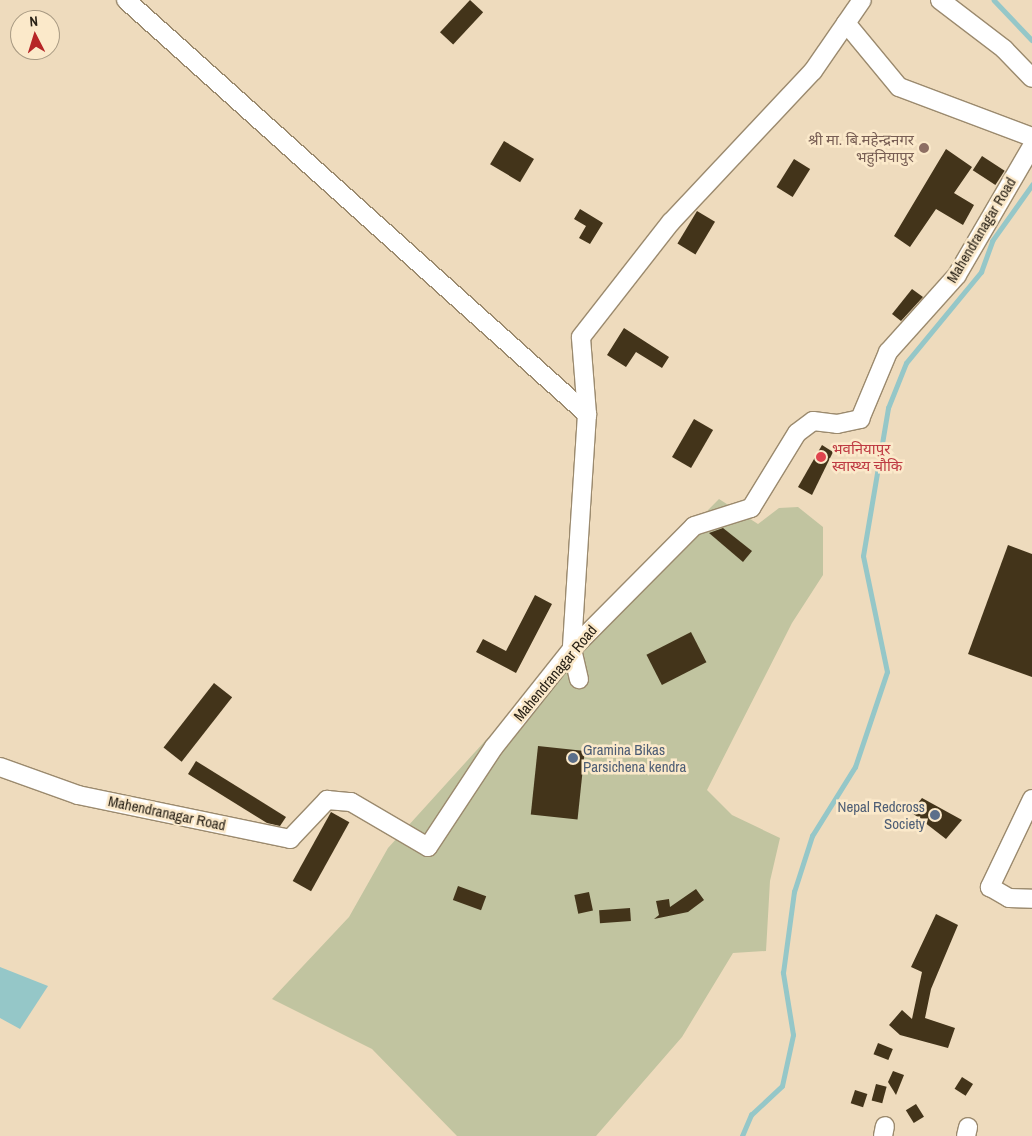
<!DOCTYPE html>
<meta charset="utf-8">
<style>
body{margin:0}
#map{position:relative;width:1032px;height:1136px;overflow:hidden;background:#eedbbd;font-family:"Archivo Narrow","Noto Sans Devanagari",sans-serif}
div>[style]{position:absolute}
.green>*{inset:0;background:#c1c4a0}
.water>*{inset:0;background:#95c7c8}
.stream>*{height:4.5px;margin:-2.25px;padding:0 2.25px;transform-origin:2.25px;border-radius:2.25px;background:#95c7c8}
.building>*{inset:0;background:#43341a;transform-origin:0 0}
.roads{filter:drop-shadow(1px 0 #9b8a6e) drop-shadow(-1px 0 #9b8a6e) drop-shadow(0 1px #9b8a6e) drop-shadow(0 -1px #9b8a6e)}
.minor>*{height:18px;margin:-9px;padding:0 9px;transform-origin:9px;border-radius:9px;background:#fff}
.dots>*{width:14px;height:14px;translate:-50% -50%;box-sizing:border-box;border:2px solid #fbe9ca;border-radius:50%}
span{translate:-50% -50%;white-space:nowrap;text-align:center;line-height:1.15;-webkit-text-stroke:5px #fbe9ca;paint-order:stroke}
.education-label{font-size:15px;color:#785e54}
.right{translate:-100% -50%;text-align:right}
.street-label{font-size:15px;color:#282116}
.health-label{font-size:15px;color:#be3a42}
.left{translate:0 -50%;text-align:left}
.service-label{font-size:15px;color:#4e5e75}
.north{position:absolute;left:10px;top:10px;width:50px;height:50px;box-sizing:border-box;background:#fbe9ca;border:1px solid #a79982;border-radius:50%;rotate:355deg;font-size:14px;font-weight:700;line-height:20px;text-align:center;color:#282116}
.north::after{content:'';display:block;margin:auto;width:18px;height:22px;background:#b62627;clip-path:polygon(50% 0,100% 100%,50% 72%,0 100%)}
</style>
<div id="map">
<div class="green">
<i style="clip-path:polygon(719px 499px,758px 524px,779px 508px,798px 507px,823px 527px,823px 575px,792px 623px,707px 790px,732px 815px,780px 838px,770px 881px,766px 951px,733px 953px,682px 1037px,596px 1136px,457px 1136px,372px 1049px,272px 999px,349px 917px,388px 848px,543px 677px)"></i>
</div>
<div class="water">
<i style="clip-path:polygon(0 967px,48px 986px,20px 1029px,0 1018px)"></i>
</div>
<div class="stream">
<i style="left:994px;top:0;width:55px;rotate:46.5deg"></i>
<i style="left:742px;top:1136px;width:23px;rotate:-67deg"></i>
<i style="left:751px;top:1115px;width:42px;rotate:-43.1deg"></i>
<i style="left:782px;top:1086px;width:52px;rotate:-77.8deg"></i>
<i style="left:793px;top:1035px;width:63px;rotate:-99.2deg"></i>
<i style="left:783px;top:973px;width:82px;rotate:-82.3deg"></i>
<i style="left:794px;top:892px;width:59px;rotate:-72.2deg"></i>
<i style="left:812px;top:836px;width:81px;rotate:-58.1deg"></i>
<i style="left:855px;top:767px;width:100px;rotate:-71.4deg"></i>
<i style="left:887px;top:672px;width:118px;rotate:-101.7deg"></i>
<i style="left:863px;top:556px;width:150px;rotate:-80.4deg"></i>
<i style="left:888px;top:408px;width:48px;rotate:-68.2deg"></i>
<i style="left:906px;top:363px;width:118px;rotate:-50.5deg"></i>
<i style="left:981px;top:272px;width:33px;rotate:-70deg"></i>
<i style="left:992px;top:241px;width:69px;rotate:-54.5deg"></i>
</div>
<div class="building">
<i style="left:470px;top:0;width:18px;height:44px;rotate:43deg"></i>
<i style="left:504px;top:141px;width:35px;height:27px;rotate:31deg"></i>
<i style="clip-path:polygon(946px 149px,972px 167px,954px 193px,974px 205px,963px 225px,936px 209px,910px 247px,894px 236px)"></i>
<i style="left:982px;top:156px;width:27px;height:17px;rotate:33deg"></i>
<i style="left:794px;top:159px;width:19px;height:33px;rotate:32deg"></i>
<i style="clip-path:polygon(580px 209px,603px 223px,590px 244px,579px 238px,586px 226px,574px 219px)"></i>
<i style="left:697px;top:211px;width:21px;height:38px;rotate:31deg"></i>
<i style="clip-path:polygon(912px 289px,923px 297px,901px 321px,892px 314px)"></i>
<i style="clip-path:polygon(624px 328px,669px 357px,662px 368px,636px 352px,626px 367px,607px 355px)"></i>
<i style="left:694px;top:419px;width:22px;height:44px;rotate:30deg"></i>
<i style="clip-path:polygon(822px 445px,833px 452px,812px 495px,798px 487px)"></i>
<i style="clip-path:polygon(723px 528px,752px 551px,743px 562px,709px 533px)"></i>
<i style="clip-path:polygon(1008px 545px,1032px 554px,1032px 677px,968px 654px)"></i>
<i style="clip-path:polygon(535px 595px,552px 604px,516px 673px,476px 652px,483px 639px,506px 651px)"></i>
<i style="left:691px;top:632px;width:34px;height:50px;rotate:63deg"></i>
<i style="left:214px;top:683px;width:23px;height:82px;rotate:38deg"></i>
<i style="left:538px;top:746px;width:47px;height:69px;rotate:6deg"></i>
<i style="clip-path:polygon(196px 761px,286px 817px,280px 826px,267px 823px,188px 774px)"></i>
<i style="clip-path:polygon(922px 798px,962px 820px,946px 839px,911px 812px)"></i>
<i style="left:331px;top:812px;width:21px;height:79px;rotate:29deg"></i>
<i style="left:458px;top:886px;width:30px;height:15px;rotate:20deg"></i>
<i style="clip-path:polygon(696px 889px,704px 900px,688px 912px,654px 919px,659px 915px,656px 901px,669px 899px,670px 907px)"></i>
<i style="left:589px;top:892px;width:19px;height:15px;rotate:78deg"></i>
<i style="left:630px;top:908px;width:13px;height:31px;rotate:86deg"></i>
<i style="clip-path:polygon(936px 914px,958px 925px,931px 989px,925px 1018px,955px 1028px,948px 1048px,900px 1035px,889px 1025px,902px 1010px,912px 1019px,922px 972px,911px 967px)"></i>
<i style="left:878px;top:1043px;width:16px;height:12px;rotate:22deg"></i>
<i style="clip-path:polygon(893px 1071px,904px 1075px,896px 1095px,888px 1082px)"></i>
<i style="left:962px;top:1077px;width:13px;height:14px;rotate:32deg"></i>
<i style="left:876px;top:1084px;width:11px;height:17px;rotate:15deg"></i>
<i style="left:855px;top:1090px;width:13px;height:14px;rotate:18deg"></i>
<i style="left:916px;top:1104px;width:15px;height:12px;rotate:58deg"></i>
</div>
<div class="roads">
<div class="minor">
<i style="left:126px;top:0;width:620px;rotate:41.93deg"></i>
<i style="left:587px;top:414px;width:235px;rotate:93.7deg"></i>
<i style="left:572px;top:649px;width:31px;rotate:77deg"></i>
<i style="left:940px;top:0;width:81px;rotate:37.4deg"></i>
<i style="left:1004px;top:49px;width:40px;rotate:46deg"></i>
<i style="left:846px;top:23px;width:83px;rotate:50.4deg"></i>
<i style="left:899px;top:87px;width:142px;rotate:20.6deg"></i>
<i style="left:587px;top:414px;width:77px;rotate:-94.5deg"></i>
<i style="left:581px;top:337px;width:146px;rotate:-52deg"></i>
<i style="left:671px;top:222px;width:207px;rotate:-46.8deg"></i>
<i style="left:813px;top:71px;width:86px;rotate:-55.4deg"></i>
<i style="left:0;top:767px;width:83px;rotate:19.7deg"></i>
<i style="left:78px;top:795px;width:217px;rotate:11.7deg"></i>
<i style="left:290px;top:839px;width:54px;rotate:-46.5deg"></i>
<i style="left:327px;top:800px;width:24px;rotate:5deg"></i>
<i style="left:351px;top:802px;width:89px;rotate:30.3deg"></i>
<i style="left:428px;top:847px;width:120px;rotate:-56.6deg"></i>
<i style="left:494px;top:747px;width:125px;rotate:-51.5deg"></i>
<i style="left:572px;top:649px;width:173px;rotate:-45.2deg"></i>
<i style="left:694px;top:526px;width:60px;rotate:-17.5deg"></i>
<i style="left:751px;top:508px;width:88px;rotate:-58.5deg"></i>
<i style="left:797px;top:433px;width:20px;rotate:-37deg"></i>
<i style="left:813px;top:421px;width:24px;rotate:7deg"></i>
<i style="left:837px;top:424px;width:24px;rotate:-12deg"></i>
<i style="left:860px;top:419px;width:73px;rotate:-67.3deg"></i>
<i style="left:888px;top:352px;width:103px;rotate:-48.1deg"></i>
<i style="left:957px;top:275px;width:149px;rotate:-59.8deg"></i>
<i style="left:1032px;top:799px;width:98px;rotate:115.5deg"></i>
<i style="left:990px;top:887px;width:22px;rotate:30deg"></i>
<i style="left:1009px;top:898px;width:23px;rotate:2deg"></i>
<i style="left:883px;top:1136px;width:10px;rotate:-79deg"></i>
<i style="left:966px;top:1136px;width:9px;rotate:-77deg"></i>
</div>
</div>
<div class="dots">
<i style="left:924px;top:148px;background:#8d6e63"></i>
<i style="left:821px;top:457px;background:#e0444e"></i>
<i style="left:573px;top:758px;background:#5c6f8a"></i>
<i style="left:935px;top:815px;background:#5c6f8a"></i>
</div>
<div class="education-label">
<span class="right" style="left:914px;top:148px">श्री मा. बि.महेन्द्रनगर<br>भहुनियापुर</span>
</div>
<div class="street-label">
<span style="left:981px;top:230px;rotate:-59deg">Mahendranagar Road</span>
<span style="left:555px;top:673px;rotate:-50deg">Mahendranagar Road</span>
<span style="left:167px;top:813px;rotate:12deg">Mahendranagar Road</span>
</div>
<div class="health-label">
<span class="left" style="left:832px;top:457px">भवनियापुर<br>स्वास्थ्य चाैकि</span>
</div>
<div class="service-label">
<span class="left" style="left:583px;top:758px">Gramina Bikas<br>Parsichena kendra</span>
<span class="right" style="left:925px;top:815px">Nepal Redcross<br>Society</span>
</div>
<div class="north">N</div>
</div>
